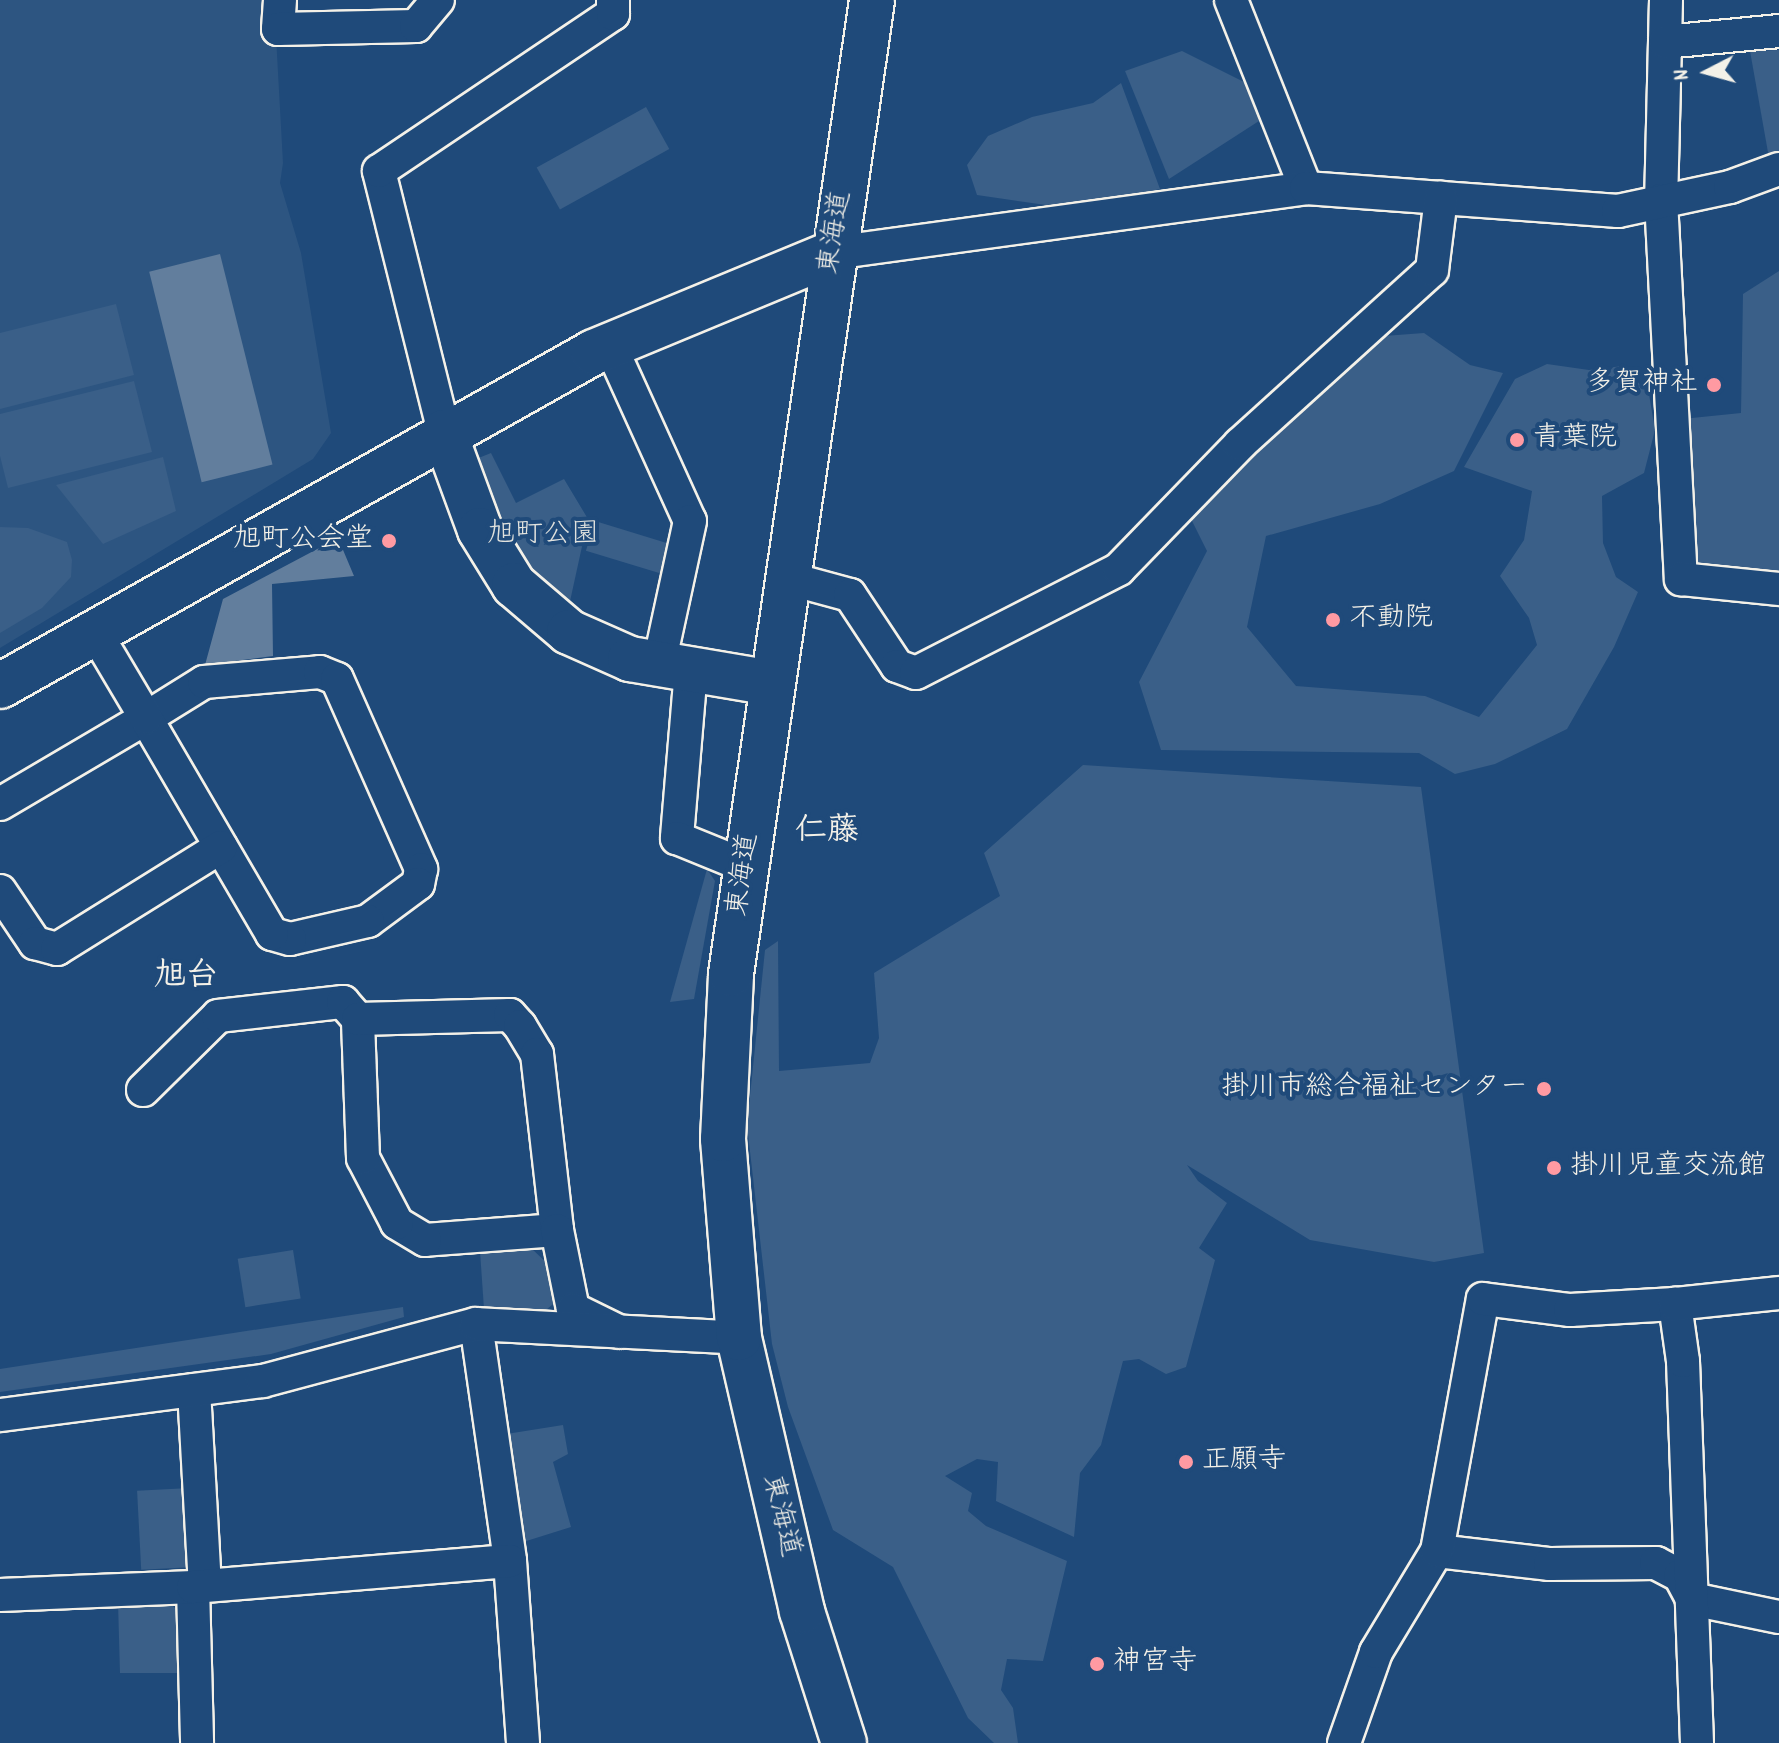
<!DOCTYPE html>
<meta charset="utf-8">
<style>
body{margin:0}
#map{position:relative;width:1779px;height:1743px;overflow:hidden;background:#1f4a7a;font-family:Dekko,"Klee One",sans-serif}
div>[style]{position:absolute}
.built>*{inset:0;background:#2d5581}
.green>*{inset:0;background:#3a5f88;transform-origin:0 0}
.water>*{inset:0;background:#627e9d;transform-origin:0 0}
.roads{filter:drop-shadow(2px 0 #f4f1e8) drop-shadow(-2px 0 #f4f1e8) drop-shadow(0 2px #f4f1e8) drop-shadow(0 -2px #f4f1e8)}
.street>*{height:32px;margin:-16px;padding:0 16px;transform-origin:16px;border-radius:16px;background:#1f4a7a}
.secondary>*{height:44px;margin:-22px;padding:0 22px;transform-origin:22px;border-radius:22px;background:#1f4a7a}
.dots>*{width:22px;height:22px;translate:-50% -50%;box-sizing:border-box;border:4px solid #1f4a7a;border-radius:50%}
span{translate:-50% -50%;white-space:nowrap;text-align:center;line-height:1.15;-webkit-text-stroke:8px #1f4a7a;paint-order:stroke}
.street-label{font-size:28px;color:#f4f1e8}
.poi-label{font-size:28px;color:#f4f1e8}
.right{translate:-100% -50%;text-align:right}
.left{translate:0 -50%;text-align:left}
.park-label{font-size:28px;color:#e1e2de}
.quarter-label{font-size:32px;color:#f4f1e8;font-weight:700}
.north{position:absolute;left:1667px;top:32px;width:80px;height:80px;-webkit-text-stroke:6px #1f4a7a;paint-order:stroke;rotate:264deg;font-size:22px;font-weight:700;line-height:32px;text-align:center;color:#f4f1e8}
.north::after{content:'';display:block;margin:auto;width:28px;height:36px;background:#f4f1e8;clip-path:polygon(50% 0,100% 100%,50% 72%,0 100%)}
</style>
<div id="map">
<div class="built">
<i style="clip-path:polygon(0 0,274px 0,283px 163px,280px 183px,301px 253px,331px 433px,313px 459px,0 648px)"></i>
</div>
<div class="green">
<i style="clip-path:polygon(1779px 50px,1779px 155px,1769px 158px,1750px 51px)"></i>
<i style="clip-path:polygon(1182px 51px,1252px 86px,1259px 121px,1169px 179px,1125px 71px)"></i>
<i style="clip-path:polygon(1121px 83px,1160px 189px,1074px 209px,977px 195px,967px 165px,988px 136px,1032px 117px,1093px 103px)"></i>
<i style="left:646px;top:107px;width:48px;height:125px;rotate:61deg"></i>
<i style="clip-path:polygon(1779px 271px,1779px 581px,1690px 570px,1682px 419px,1741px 413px,1743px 294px)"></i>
<i style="clip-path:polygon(116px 304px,134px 375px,0 409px,0 333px)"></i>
<i style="clip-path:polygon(1424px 333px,1470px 365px,1503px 373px,1454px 471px,1380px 504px,1266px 536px,1247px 627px,1296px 686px,1425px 696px,1479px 717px,1537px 645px,1529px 618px,1500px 576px,1524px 540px,1532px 491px,1464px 467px,1515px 379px,1547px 364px,1589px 370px,1623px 366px,1649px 394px,1655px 430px,1644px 473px,1602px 496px,1603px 543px,1616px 577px,1638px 592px,1614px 647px,1567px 729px,1495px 764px,1455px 774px,1419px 753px,1161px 750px,1139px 682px,1207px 551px,1186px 509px,1283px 416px,1384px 336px)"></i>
<i style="clip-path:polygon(134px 381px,152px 452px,8px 488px,0 456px,0 414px)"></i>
<i style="clip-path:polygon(491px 453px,516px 503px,564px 479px,588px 519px,567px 615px,534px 594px,461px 465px)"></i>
<i style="clip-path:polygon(163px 457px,176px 511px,103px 544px,56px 485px)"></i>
<i style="left:595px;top:521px;width:80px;height:31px;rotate:17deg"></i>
<i style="clip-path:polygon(0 527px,28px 528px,67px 542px,72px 560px,71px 577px,42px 608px,0 633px)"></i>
<i style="clip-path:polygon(1083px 765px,1421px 787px,1484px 1253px,1434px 1262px,1310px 1240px,1187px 1165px,1198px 1181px,1227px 1203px,1199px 1248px,1215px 1260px,1186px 1367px,1166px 1374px,1139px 1359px,1123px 1361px,1101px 1445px,1080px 1473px,1074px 1537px,996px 1501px,998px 1462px,977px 1459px,945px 1476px,972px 1493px,968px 1511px,986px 1526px,1067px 1561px,1043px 1661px,1007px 1659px,1001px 1690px,1013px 1708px,1018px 1743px,994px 1743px,968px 1718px,893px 1567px,833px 1530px,788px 1407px,772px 1344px,747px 1125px,765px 950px,778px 941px,779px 1071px,870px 1063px,879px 1038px,874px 973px,1000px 896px,984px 853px)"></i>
<i style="clip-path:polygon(707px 869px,715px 881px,694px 999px,670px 1002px)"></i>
<i style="clip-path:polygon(531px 1248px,550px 1266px,559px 1299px,540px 1315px,484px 1309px,480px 1251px)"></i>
<i style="left:293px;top:1250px;width:49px;height:56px;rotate:81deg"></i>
<i style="clip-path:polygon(403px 1307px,404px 1317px,271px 1354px,0 1392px,0 1369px)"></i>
<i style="clip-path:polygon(563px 1425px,568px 1454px,553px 1462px,571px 1527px,520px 1543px,507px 1434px)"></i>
<i style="left:190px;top:1488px;width:79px;height:53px;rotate:87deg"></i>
<i style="clip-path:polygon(165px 1599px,175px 1608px,179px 1673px,120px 1673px,118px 1602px)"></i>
</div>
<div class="water">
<i style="left:220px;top:254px;width:217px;height:73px;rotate:76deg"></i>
<i style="clip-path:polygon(338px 538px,354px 576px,272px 584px,273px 656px,205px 665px,223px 599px)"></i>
</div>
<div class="roads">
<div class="street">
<i style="left:280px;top:0;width:29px;rotate:94deg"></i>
<i style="left:278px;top:29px;width:138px;rotate:-1.2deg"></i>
<i style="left:416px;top:26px;width:34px;rotate:-50deg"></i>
<i style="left:1231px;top:0;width:202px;rotate:68.3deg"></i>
<i style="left:1666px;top:0;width:200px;rotate:91.4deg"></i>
<i style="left:1661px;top:200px;width:380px;rotate:87deg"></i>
<i style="left:1681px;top:579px;width:99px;rotate:5.8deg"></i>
<i style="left:1665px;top:42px;width:115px;rotate:-5.5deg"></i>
<i style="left:833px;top:253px;width:477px;rotate:-7.8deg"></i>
<i style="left:1306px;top:188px;width:313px;rotate:4.2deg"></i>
<i style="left:1618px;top:211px;width:115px;rotate:-12.1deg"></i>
<i style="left:1730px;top:187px;width:52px;rotate:-20.2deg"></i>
<i style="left:610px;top:345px;width:193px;rotate:65.6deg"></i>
<i style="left:690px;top:521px;width:146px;rotate:102.2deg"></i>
<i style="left:444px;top:432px;width:269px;rotate:-104deg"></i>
<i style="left:379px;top:171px;width:282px;rotate:-33.9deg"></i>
<i style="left:613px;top:14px;width:14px;rotate:-90deg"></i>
<i style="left:787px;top:578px;width:65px;rotate:15.1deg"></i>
<i style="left:850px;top:595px;width:85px;rotate:56.5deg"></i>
<i style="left:897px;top:666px;width:20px;rotate:20deg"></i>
<i style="left:916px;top:673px;width:228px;rotate:-27.1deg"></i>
<i style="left:1119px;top:569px;width:174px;rotate:-45.9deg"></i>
<i style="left:1240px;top:444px;width:259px;rotate:-42.2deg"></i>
<i style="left:1432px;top:270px;width:73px;rotate:-82.9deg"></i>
<i style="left:691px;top:670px;width:169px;rotate:94.8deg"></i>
<i style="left:677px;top:838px;width:74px;rotate:22.1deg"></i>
<i style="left:0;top:804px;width:169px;rotate:-30.5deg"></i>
<i style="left:146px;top:718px;width:68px;rotate:-31.8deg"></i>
<i style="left:204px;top:682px;width:116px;rotate:-4.9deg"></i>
<i style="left:320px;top:672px;width:18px;rotate:22deg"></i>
<i style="left:337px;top:679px;width:208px;rotate:66.1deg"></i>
<i style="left:421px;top:869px;width:15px;rotate:101deg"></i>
<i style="left:418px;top:884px;width:62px;rotate:143.5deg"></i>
<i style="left:368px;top:921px;width:80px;rotate:167deg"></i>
<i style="left:290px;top:939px;width:19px;rotate:-164deg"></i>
<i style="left:272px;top:934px;width:250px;rotate:-120.3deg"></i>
<i style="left:146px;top:718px;width:100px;rotate:-120.7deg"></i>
<i style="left:0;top:891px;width:63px;rotate:56.1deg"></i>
<i style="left:35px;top:943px;width:23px;rotate:15deg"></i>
<i style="left:57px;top:949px;width:193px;rotate:-31.9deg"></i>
<i style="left:143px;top:1090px;width:105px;rotate:-44.6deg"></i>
<i style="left:218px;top:1016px;width:126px;rotate:-6.4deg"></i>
<i style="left:343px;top:1002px;width:23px;rotate:49deg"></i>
<i style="left:557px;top:1230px;width:132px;rotate:175.7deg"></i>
<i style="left:425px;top:1240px;width:33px;rotate:-149deg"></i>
<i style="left:397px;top:1223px;width:73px;rotate:-117.6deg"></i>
<i style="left:363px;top:1158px;width:139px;rotate:-92.1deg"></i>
<i style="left:358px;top:1019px;width:152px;rotate:-1.5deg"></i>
<i style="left:510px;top:1015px;width:15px;rotate:48deg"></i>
<i style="left:520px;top:1026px;width:33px;rotate:59deg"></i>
<i style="left:537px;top:1054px;width:177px;rotate:83.5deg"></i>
<i style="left:557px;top:1230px;width:81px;rotate:78.6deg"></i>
<i style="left:573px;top:1309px;width:52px;rotate:26.1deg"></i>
<i style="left:476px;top:1324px;width:239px;rotate:81.8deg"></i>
<i style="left:510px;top:1561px;width:182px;rotate:85.9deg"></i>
<i style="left:194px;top:1390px;width:196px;rotate:86.8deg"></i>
<i style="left:0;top:1415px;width:265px;rotate:-7.4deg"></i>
<i style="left:263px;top:1381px;width:220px;rotate:-15deg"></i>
<i style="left:476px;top:1324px;width:263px;rotate:3deg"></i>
<i style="left:1437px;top:1551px;width:114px;rotate:6.6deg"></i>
<i style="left:1550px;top:1564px;width:106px;rotate:-0.5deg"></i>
<i style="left:1656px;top:1563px;width:27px;rotate:28deg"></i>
<i style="left:1680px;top:1576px;width:26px;rotate:62deg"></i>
<i style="left:1692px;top:1599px;width:89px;rotate:11.7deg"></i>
<i style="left:193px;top:1587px;width:156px;rotate:88.5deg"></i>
<i style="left:0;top:1595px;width:193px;rotate:-2.4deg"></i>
<i style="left:193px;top:1587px;width:318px;rotate:-4.7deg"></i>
<i style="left:1344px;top:1743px;width:96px;rotate:-70.6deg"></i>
<i style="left:1376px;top:1652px;width:118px;rotate:-58.9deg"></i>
<i style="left:1437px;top:1551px;width:256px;rotate:-79.7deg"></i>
<i style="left:1483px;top:1299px;width:88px;rotate:7.2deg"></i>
<i style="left:1570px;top:1310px;width:105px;rotate:-3.3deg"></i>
<i style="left:1697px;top:1743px;width:382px;rotate:-92.1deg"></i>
<i style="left:1683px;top:1361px;width:58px;rotate:-98deg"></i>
<i style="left:1675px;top:1304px;width:105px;rotate:-6deg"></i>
</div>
<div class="secondary">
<i style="left:444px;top:432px;width:104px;rotate:69.8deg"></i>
<i style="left:480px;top:530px;width:65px;rotate:58.3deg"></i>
<i style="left:514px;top:585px;width:72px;rotate:40.5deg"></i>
<i style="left:569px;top:632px;width:67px;rotate:23.9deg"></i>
<i style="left:630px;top:659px;width:144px;rotate:9.6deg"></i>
<i style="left:0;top:686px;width:681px;rotate:-29.35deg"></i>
<i style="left:594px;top:352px;width:259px;rotate:-22.5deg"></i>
<i style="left:844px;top:1743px;width:139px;rotate:-107.7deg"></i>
<i style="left:802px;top:1611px;width:280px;rotate:-103deg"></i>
<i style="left:739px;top:1338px;width:200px;rotate:-94.6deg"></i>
<i style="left:723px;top:1139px;width:165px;rotate:-87.2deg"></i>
<i style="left:731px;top:974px;width:984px;rotate:-81.76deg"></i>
</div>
</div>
<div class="dots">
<i style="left:1714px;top:385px;background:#ff9aa2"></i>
<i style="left:1517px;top:440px;background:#ff9aa2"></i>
<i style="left:389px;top:541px;background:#ff9aa2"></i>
<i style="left:1333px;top:620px;background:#ff9aa2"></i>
<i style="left:1544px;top:1089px;background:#ff9aa2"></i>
<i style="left:1554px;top:1168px;background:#ff9aa2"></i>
<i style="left:1186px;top:1462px;background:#ff9aa2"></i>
<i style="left:1097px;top:1664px;background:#ff9aa2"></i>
</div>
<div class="street-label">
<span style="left:837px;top:233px;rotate:-81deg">東海道</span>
<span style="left:745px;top:875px;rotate:-82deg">東海道</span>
<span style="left:779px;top:1516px;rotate:76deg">東海道</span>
</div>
<div class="poi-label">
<span class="right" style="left:1698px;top:385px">多賀神社</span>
<span class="left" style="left:1533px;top:440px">青葉院</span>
<span class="right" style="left:373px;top:541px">旭町公会堂</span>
<span class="left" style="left:1349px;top:620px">不動院</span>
<span class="right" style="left:1528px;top:1089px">掛川市総合福祉センター</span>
<span class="left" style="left:1570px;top:1168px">掛川児童交流館</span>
<span class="left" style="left:1202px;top:1462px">正願寺</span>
<span class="left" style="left:1113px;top:1664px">神宮寺</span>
</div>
<div class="park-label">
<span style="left:543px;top:536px">旭町公園</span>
</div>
<div class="quarter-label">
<span style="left:827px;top:833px">仁藤</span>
<span style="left:186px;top:978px">旭台</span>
</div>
<div class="north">N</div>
</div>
